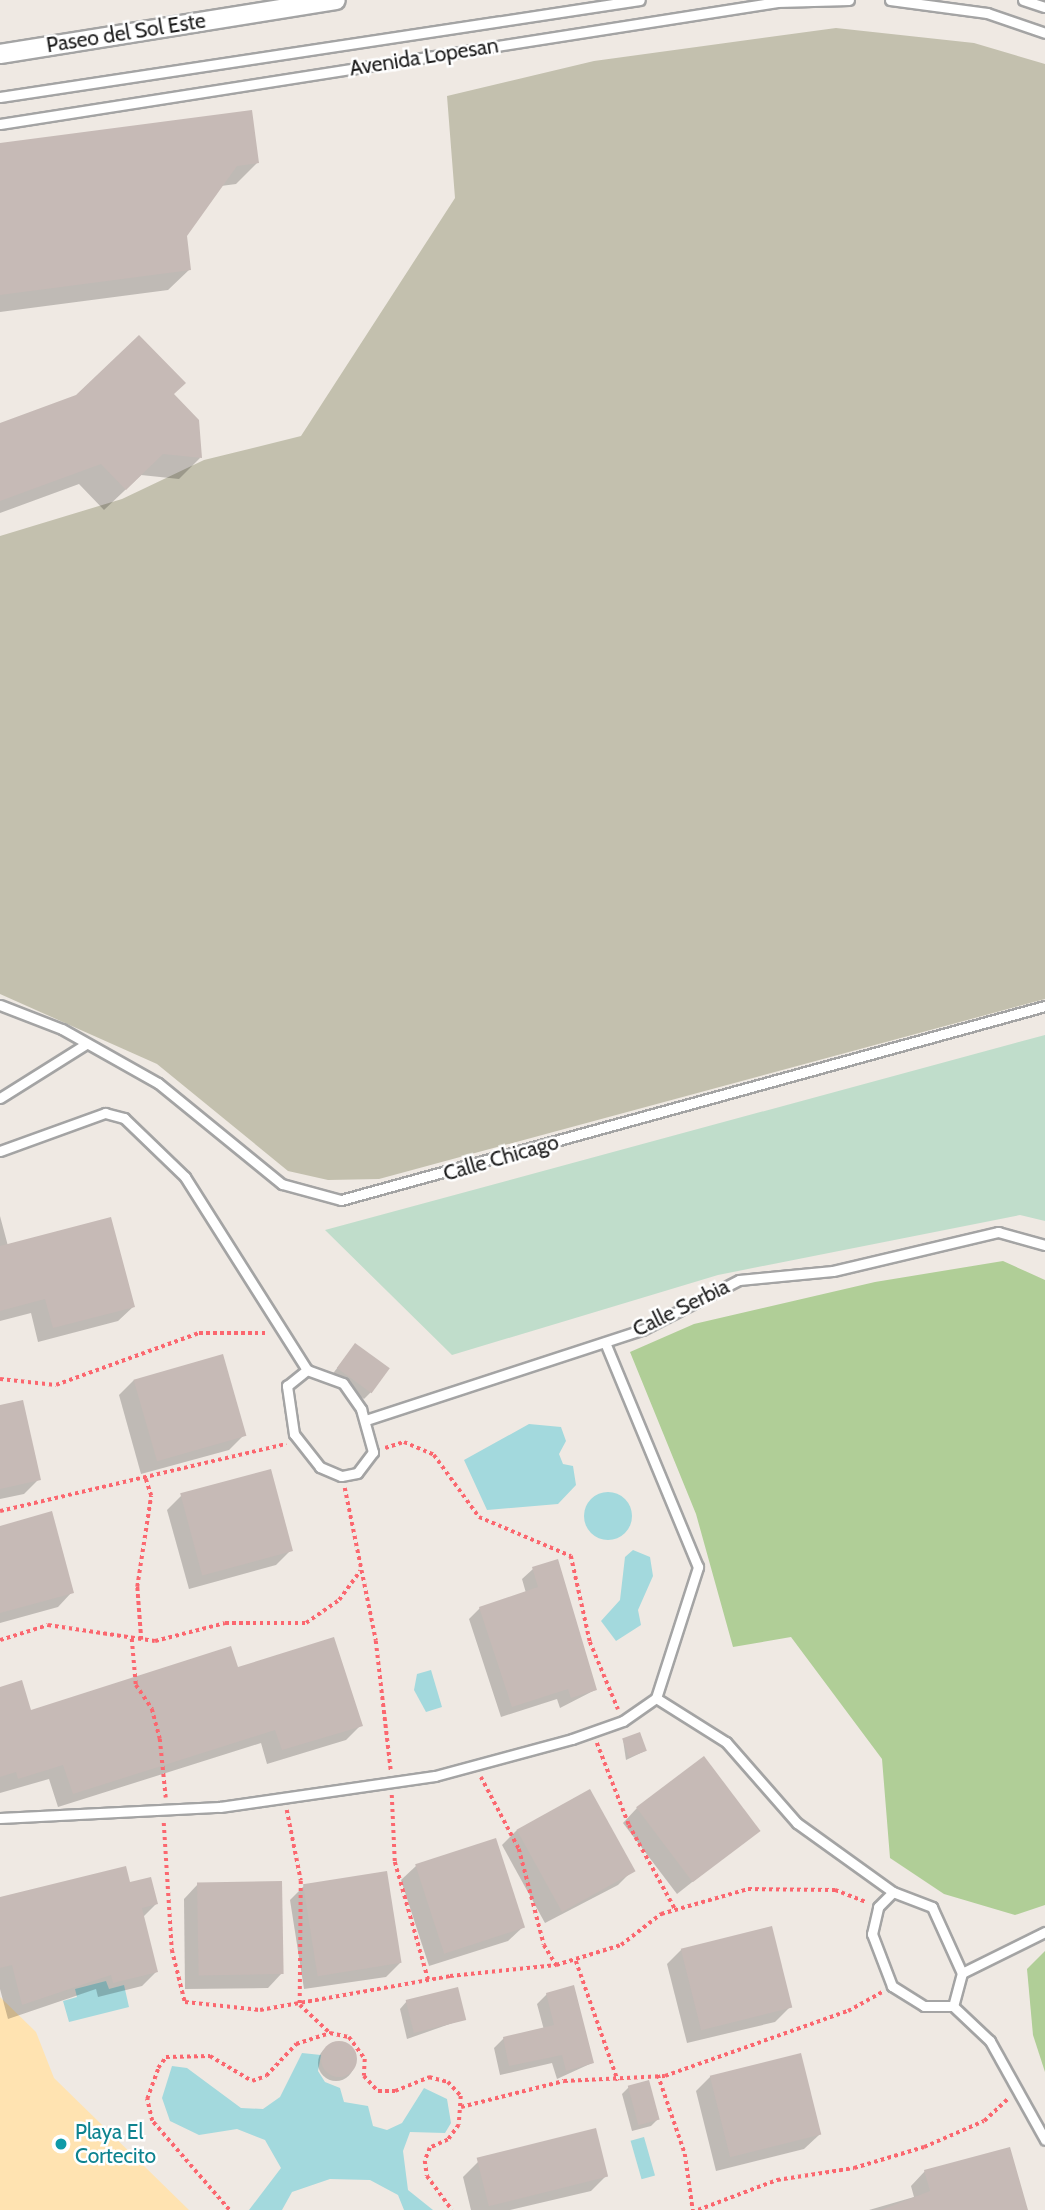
<!DOCTYPE html>
<style>
body{margin:0}
#map{position:relative;width:1045px;height:2210px;overflow:hidden;background:#efe9e3;font-family:Cabin,sans-serif}
div>[style]{position:absolute}
.construction>*{inset:0;background:#c3c0ae}
.forest>*{inset:0;background:#b0ce97}
.wetland>*{inset:0;background:#c0ddcb}
.sand>*{inset:0;background:#ffe3b1}
.water>*{inset:0;background:#a3d9dd;transform-origin:0 0}
.round{border-radius:50%}
.shadow>*{inset:0;background:#0003}
.building>*{inset:0;background:#c6bab6;transform-origin:0 0}
.path>*{height:3.5px;margin-top:-1.75px;transform-origin:0;background:repeating-linear-gradient(90deg,#fb676f 0 3.5px,transparent 0 7px)}
.roads{filter:drop-shadow(2px 0 #a4a4a4) drop-shadow(-2px 0 #a4a4a4) drop-shadow(0 2px #a4a4a4) drop-shadow(0 -2px #a4a4a4)}
.lane>*{height:9px;margin:-4.5px;padding:0 4.5px;transform-origin:4.5px;border-radius:4.5px;background:#fff}
.street>*{height:18px;margin:-9px;padding:0 9px;transform-origin:9px;border-radius:9px;background:#fff}
.dots>*{width:19px;height:19px;translate:-50% -50%;box-sizing:border-box;border:4px solid #fff;border-radius:50%}
span{translate:-50% -50%;white-space:nowrap;text-align:center;line-height:1.15;-webkit-text-stroke:5px #fff;paint-order:stroke}
.street-label{font-size:21px;color:#1d1d1d}
.culture-label{font-size:21px;color:#0d838f}
.left{translate:0 -50%;text-align:left}
</style>
<div id="map">
<div class="construction">
<i style="clip-path:polygon(836px 28px,974px 43px,1045px 64px,1045px 999px,379px 1179px,328px 1180px,288px 1171px,157px 1064px,0 994px,0 536px,122px 499px,204px 460px,301px 436px,455px 198px,447px 96px,594px 61px)"></i>
</div>
<div class="forest">
<i style="clip-path:polygon(1003px 1261px,1045px 1280px,1045px 1905px,1015px 1915px,944px 1894px,890px 1858px,882px 1759px,791px 1637px,733px 1647px,696px 1514px,630px 1352px,694px 1324px,875px 1282px)"></i>
<i style="clip-path:polygon(1045px 1951px,1045px 2072px,1033px 2035px,1027px 1969px)"></i>
</div>
<div class="wetland">
<i style="clip-path:polygon(1045px 1035px,1045px 1221px,1020px 1215px,718px 1275px,452px 1355px,325px 1230px)"></i>
</div>
<div class="sand">
<i style="clip-path:polygon(0 1997px,36px 2032px,54px 2078px,189px 2210px,0 2210px)"></i>
</div>
<div class="water">
<i style="clip-path:polygon(529px 1424px,561px 1427px,566px 1441px,559px 1454px,563px 1464px,573px 1466px,576px 1485px,558px 1504px,487px 1510px,464px 1460px)"></i>
<i class="round" style="left:584px;top:1492px;width:48px;height:48px"></i>
<i style="clip-path:polygon(633px 1550px,650px 1557px,653px 1576px,638px 1610px,641px 1625px,616px 1641px,601px 1621px,620px 1600px,625px 1557px)"></i>
<i style="clip-path:polygon(431px 1670px,442px 1707px,426px 1712px,414px 1690px,417px 1674px)"></i>
<i style="clip-path:polygon(106px 1981px,109px 1989px,124px 1985px,129px 2007px,69px 2022px,63px 2001px,77px 1997px,75px 1989px)"></i>
<i style="clip-path:polygon(302px 2053px,321px 2055px,318px 2071px,325px 2082px,340px 2088px,344px 2102px,368px 2106px,373px 2126px,387px 2130px,402px 2123px,424px 2088px,447px 2099px,451px 2123px,445px 2133px,410px 2132px,403px 2151px,408px 2190px,433px 2210px,404px 2210px,398px 2195px,370px 2180px,330px 2179px,292px 2192px,282px 2210px,249px 2210px,281px 2168px,265px 2140px,237px 2129px,199px 2135px,170px 2121px,162px 2098px,172px 2066px,187px 2068px,241px 2108px,263px 2109px,280px 2097px)"></i>
<i style="left:644px;top:2137px;width:40px;height:14px;rotate:74deg"></i>
</div>
<div class="shadow">
<i style="clip-path:polygon(0 145px,257px 163px,236px 184px,221px 186px,185px 236px,190px 269px,168px 290px,0 312px)"></i>
<i style="clip-path:polygon(172px 394px,200px 458px,179px 479px,141px 475px,104px 510px,79px 484px,0 513px,0 425px)"></i>
<i style="clip-path:polygon(0 1216px,8px 1246px,133px 1307px,118px 1321px,38px 1342px,31px 1313px,0 1321px)"></i>
<i style="clip-path:polygon(355px 1345px,371px 1392px,364px 1399px,331px 1376px)"></i>
<i style="clip-path:polygon(134px 1380px,244px 1435px,229px 1450px,141px 1474px,119px 1395px)"></i>
<i style="clip-path:polygon(0 1407px,39px 1479px,24px 1494px,0 1499px)"></i>
<i style="clip-path:polygon(181px 1496px,291px 1550px,276px 1565px,189px 1589px,167px 1510px)"></i>
<i style="clip-path:polygon(0 1527px,72px 1592px,58px 1607px,0 1623px)"></i>
<i style="clip-path:polygon(533px 1569px,595px 1690px,560px 1708px,557px 1699px,501px 1717px,469px 1619px,480px 1608px,526px 1593px,522px 1579px)"></i>
<i style="clip-path:polygon(0 1689px,30px 1712px,361px 1725px,346px 1740px,267px 1764px,261px 1743px,58px 1807px,49px 1779px,0 1793px)"></i>
<i style="clip-path:polygon(623px 1740px,645px 1751px,626px 1760px)"></i>
<i style="clip-path:polygon(637px 1808px,758px 1830px,677px 1894px,623px 1823px)"></i>
<i style="clip-path:polygon(517px 1830px,633px 1870px,618px 1885px,545px 1923px,502px 1845px)"></i>
<i style="clip-path:polygon(416px 1866px,523px 1927px,508px 1941px,429px 1966px,401px 1880px)"></i>
<i style="clip-path:polygon(129px 1884px,156px 1904px,143px 1917px,156px 1972px,142px 1986px,98px 1997px,96px 1989px,8px 2019px,0 1989px,0 1899px)"></i>
<i style="clip-path:polygon(198px 1884px,282px 1973px,268px 1988px,185px 1989px,184px 1899px)"></i>
<i style="clip-path:polygon(304px 1886px,400px 1963px,386px 1977px,304px 1989px,290px 1900px)"></i>
<i style="clip-path:polygon(682px 1949px,790px 2007px,775px 2022px,687px 2043px,667px 1964px)"></i>
<i style="clip-path:polygon(547px 1994px,592px 2063px,557px 2079px,552px 2063px,500px 2075px,494px 2048px,504px 2038px,544px 2030px,537px 2004px)"></i>
<i style="clip-path:polygon(407px 2001px,464px 2019px,407px 2039px,400px 2009px)"></i>
<i class="round" style="left:318px;top:2045px;width:36px;height:36px"></i>
<i style="clip-path:polygon(711px 2076px,819px 2135px,804px 2149px,716px 2171px,696px 2091px)"></i>
<i style="clip-path:polygon(629px 2087px,658px 2119px,651px 2126px,632px 2131px,622px 2094px)"></i>
<i style="clip-path:polygon(478px 2162px,606px 2176px,591px 2191px,510px 2210px,471px 2210px,463px 2177px)"></i>
<i style="clip-path:polygon(925px 2171px,1027px 2210px,869px 2210px,914px 2197px,911px 2186px)"></i>
</div>
<div class="building">
<i style="clip-path:polygon(252px 110px,259px 163px,237px 166px,187px 236px,191px 270px,0 295px,0 143px)"></i>
<i style="clip-path:polygon(139px 335px,186px 383px,174px 394px,199px 420px,202px 458px,163px 454px,126px 490px,101px 464px,0 501px,0 423px,76px 395px)"></i>
<i style="clip-path:polygon(111px 1217px,135px 1307px,53px 1328px,45px 1299px,0 1311px,0 1246px)"></i>
<i style="left:355px;top:1343px;width:43px;height:31px;rotate:36deg"></i>
<i style="left:223px;top:1354px;width:85px;height:93px;rotate:74deg"></i>
<i style="clip-path:polygon(23px 1400px,41px 1480px,0 1489px,0 1405px)"></i>
<i style="left:271px;top:1469px;width:85px;height:94px;rotate:75deg"></i>
<i style="clip-path:polygon(52px 1511px,74px 1593px,0 1613px,0 1526px)"></i>
<i style="clip-path:polygon(558px 1559px,597px 1690px,571px 1698px,568px 1689px,512px 1707px,479px 1607px,538px 1587px,532px 1567px)"></i>
<i style="clip-path:polygon(334px 1637px,363px 1726px,282px 1750px,275px 1730px,73px 1794px,63px 1765px,18px 1779px,16px 1772px,0 1777px,0 1687px,22px 1680px,31px 1710px,231px 1646px,238px 1667px)"></i>
<i style="left:640px;top:1732px;width:20px;height:19px;rotate:70deg"></i>
<i style="left:704px;top:1756px;width:94px;height:85px;rotate:53deg"></i>
<i style="left:590px;top:1789px;width:94px;height:84px;rotate:61deg"></i>
<i style="left:496px;top:1838px;width:94px;height:85px;rotate:72deg"></i>
<i style="clip-path:polygon(126px 1866px,130px 1882px,151px 1877px,158px 1904px,142px 1908px,158px 1972px,113px 1983px,111px 1975px,22px 2005px,12px 1965px,0 1968px,0 1897px)"></i>
<i style="left:387px;top:1871px;width:93px;height:85px;rotate:81deg"></i>
<i style="left:282px;top:1881px;width:93px;height:85px;rotate:89deg"></i>
<i style="left:772px;top:1926px;width:84px;height:94px;rotate:76deg"></i>
<i style="clip-path:polygon(574px 1985px,594px 2063px,566px 2071px,562px 2055px,509px 2066px,503px 2037px,554px 2025px,546px 1993px)"></i>
<i style="left:458px;top:1987px;width:34px;height:54px;rotate:76deg"></i>
<i class="round" style="left:321px;top:2041px;width:36px;height:36px"></i>
<i style="left:801px;top:2053px;width:84px;height:94px;rotate:76deg"></i>
<i style="left:649px;top:2080px;width:41px;height:22px;rotate:75deg"></i>
<i style="left:596px;top:2128px;width:50px;height:123px;rotate:76deg"></i>
<i style="clip-path:polygon(1010px 2147px,1028px 2210px,881px 2210px,930px 2191px,924px 2170px)"></i>
</div>
<div class="path">
<i style="left:0;top:1379px;width:56px;rotate:6.1deg"></i>
<i style="left:56px;top:1385px;width:152px;rotate:-20deg"></i>
<i style="left:199px;top:1333px;width:69px"></i>
<i style="left:385px;top:1448px;width:20px;rotate:-18deg"></i>
<i style="left:404px;top:1442px;width:33px;rotate:23deg"></i>
<i style="left:434px;top:1455px;width:77px;rotate:54deg"></i>
<i style="left:479px;top:1517px;width:100px;rotate:23deg"></i>
<i style="left:571px;top:1556px;width:88px;rotate:77.5deg"></i>
<i style="left:590px;top:1642px;width:73px;rotate:67.3deg"></i>
<i style="left:345px;top:1488px;width:156px;rotate:78.5deg"></i>
<i style="left:376px;top:1641px;width:130px;rotate:83.4deg"></i>
<i style="left:0;top:1511px;width:294px;rotate:-13.2deg"></i>
<i style="left:132px;top:1639px;width:46px;rotate:85deg"></i>
<i style="left:136px;top:1685px;width:29px;rotate:56deg"></i>
<i style="left:152px;top:1709px;width:31px;rotate:75deg"></i>
<i style="left:160px;top:1739px;width:59px;rotate:84.2deg"></i>
<i style="left:0;top:1640px;width:50px;rotate:-17.4deg"></i>
<i style="left:48px;top:1625px;width:108px;rotate:8.5deg"></i>
<i style="left:155px;top:1641px;width:72px;rotate:-14.4deg"></i>
<i style="left:225px;top:1623px;width:81px"></i>
<i style="left:306px;top:1623px;width:40px;rotate:-34.9deg"></i>
<i style="left:339px;top:1600px;width:36px;rotate:-54deg"></i>
<i style="left:141px;top:1640px;width:53px;rotate:-94.3deg"></i>
<i style="left:137px;top:1587px;width:92px;rotate:-81.3deg"></i>
<i style="left:151px;top:1496px;width:20px;rotate:-108deg"></i>
<i style="left:597px;top:1743px;width:88px;rotate:68.7deg"></i>
<i style="left:629px;top:1825px;width:96px;rotate:61.3deg"></i>
<i style="left:481px;top:1777px;width:81px;rotate:62.2deg"></i>
<i style="left:519px;top:1849px;width:99px;rotate:75.4deg"></i>
<i style="left:544px;top:1945px;width:23px;rotate:59deg"></i>
<i style="left:392px;top:1795px;width:67px;rotate:87.4deg"></i>
<i style="left:395px;top:1862px;width:122px;rotate:74.2deg"></i>
<i style="left:287px;top:1810px;width:72px;rotate:78.8deg"></i>
<i style="left:301px;top:1881px;width:124px;rotate:90.5deg"></i>
<i style="left:300px;top:2005px;width:41px;rotate:43deg"></i>
<i style="left:330px;top:2033px;width:19px;rotate:12deg"></i>
<i style="left:349px;top:2037px;width:27px;rotate:54deg"></i>
<i style="left:365px;top:2059px;width:17px;rotate:93deg"></i>
<i style="left:364px;top:2076px;width:21px;rotate:47deg"></i>
<i style="left:378px;top:2091px;width:17px"></i>
<i style="left:395px;top:2091px;width:37px;rotate:-22deg"></i>
<i style="left:429px;top:2077px;width:20px;rotate:15deg"></i>
<i style="left:448px;top:2082px;width:19px;rotate:47deg"></i>
<i style="left:461px;top:2096px;width:29px;rotate:94deg"></i>
<i style="left:459px;top:2125px;width:19px;rotate:126deg"></i>
<i style="left:448px;top:2140px;width:20px;rotate:156deg"></i>
<i style="left:430px;top:2148px;width:14px;rotate:111deg"></i>
<i style="left:425px;top:2161px;width:15px;rotate:82deg"></i>
<i style="left:427px;top:2176px;width:42px;rotate:53.7deg"></i>
<i style="left:164px;top:1823px;width:127px;rotate:86.4deg"></i>
<i style="left:172px;top:1950px;width:54px;rotate:76deg"></i>
<i style="left:185px;top:2002px;width:75px;rotate:6.1deg"></i>
<i style="left:260px;top:2010px;width:193px;rotate:-10.1deg"></i>
<i style="left:450px;top:1976px;width:107px;rotate:-5.9deg"></i>
<i style="left:556px;top:1965px;width:68px;rotate:-17.1deg"></i>
<i style="left:621px;top:1945px;width:51px;rotate:-37.8deg"></i>
<i style="left:661px;top:1914px;width:91px;rotate:-16deg"></i>
<i style="left:748px;top:1889px;width:87px;rotate:0.7deg"></i>
<i style="left:835px;top:1890px;width:33px;rotate:21deg"></i>
<i style="left:576px;top:1961px;width:127px;rotate:70.7deg"></i>
<i style="left:658px;top:2075px;width:83px;rotate:71.1deg"></i>
<i style="left:685px;top:2154px;width:57px;rotate:81.9deg"></i>
<i style="left:461px;top:2107px;width:106px;rotate:-14.2deg"></i>
<i style="left:564px;top:2081px;width:101px;rotate:-2.8deg"></i>
<i style="left:665px;top:2076px;width:194px;rotate:-19.6deg"></i>
<i style="left:848px;top:2011px;width:39px;rotate:-29deg"></i>
<i style="left:229px;top:2210px;width:118px;rotate:-130.9deg"></i>
<i style="left:152px;top:2121px;width:23px;rotate:-103deg"></i>
<i style="left:147px;top:2099px;width:33px;rotate:-70deg"></i>
<i style="left:158px;top:2068px;width:14px;rotate:-54deg"></i>
<i style="left:166px;top:2057px;width:44px;rotate:-1.3deg"></i>
<i style="left:210px;top:2056px;width:49px;rotate:30.8deg"></i>
<i style="left:252px;top:2081px;width:15px;rotate:-20deg"></i>
<i style="left:266px;top:2076px;width:44px;rotate:-46.8deg"></i>
<i style="left:296px;top:2044px;width:36px;rotate:-18deg"></i>
<i style="left:698px;top:2210px;width:85px;rotate:-20.8deg"></i>
<i style="left:777px;top:2180px;width:78px;rotate:-8.9deg"></i>
<i style="left:854px;top:2168px;width:73px;rotate:-16.7deg"></i>
<i style="left:924px;top:2147px;width:65px;rotate:-23.4deg"></i>
<i style="left:984px;top:2121px;width:33px;rotate:-43deg"></i>
</div>
<div class="roads">
<div class="lane">
<i style="left:890px;top:0;width:98px;rotate:7.6deg"></i>
<i style="left:987px;top:13px;width:61px;rotate:19deg"></i>
<i style="left:1023px;top:0;width:23px;rotate:18deg"></i>
<i style="left:0;top:97px;width:647px;rotate:-8.62deg"></i>
<i style="left:0;top:124px;width:787px;rotate:-8.92deg"></i>
<i style="left:777px;top:2px;width:72px;rotate:-1.6deg"></i>
<i style="left:0;top:1005px;width:66px;rotate:21.2deg"></i>
<i style="left:62px;top:1029px;width:110px;rotate:29.4deg"></i>
<i style="left:158px;top:1083px;width:160px;rotate:39.2deg"></i>
<i style="left:282px;top:1184px;width:61px;rotate:15.2deg"></i>
<i style="left:341px;top:1200px;width:730px;rotate:-15.41deg"></i>
<i style="left:0;top:1098px;width:102px;rotate:-32.1deg"></i>
<i style="left:0;top:1151px;width:112px;rotate:-19.9deg"></i>
<i style="left:105px;top:1113px;width:20px;rotate:15deg"></i>
<i style="left:124px;top:1118px;width:85px;rotate:44deg"></i>
<i style="left:185px;top:1177px;width:228px;rotate:57.7deg"></i>
<i style="left:307px;top:1370px;width:38px;rotate:20deg"></i>
<i style="left:343px;top:1383px;width:32px;rotate:55deg"></i>
<i style="left:361px;top:1409px;width:45px;rotate:74.4deg"></i>
<i style="left:373px;top:1452px;width:26px;rotate:127deg"></i>
<i style="left:357px;top:1473px;width:16px;rotate:169deg"></i>
<i style="left:341px;top:1476px;width:23px;rotate:-157deg"></i>
<i style="left:320px;top:1467px;width:42px;rotate:-128.2deg"></i>
<i style="left:294px;top:1434px;width:49px;rotate:-98.3deg"></i>
<i style="left:287px;top:1386px;width:26px;rotate:-39deg"></i>
<i style="left:366px;top:1420px;width:290px;rotate:-18.1deg"></i>
<i style="left:642px;top:1330px;width:109px;rotate:-27.3deg"></i>
<i style="left:739px;top:1280px;width:94px;rotate:-5.5deg"></i>
<i style="left:833px;top:1271px;width:170px;rotate:-13.3deg"></i>
<i style="left:998px;top:1232px;width:49px;rotate:15.5deg"></i>
<i style="left:656px;top:1698px;width:83px;rotate:32.2deg"></i>
<i style="left:726px;top:1742px;width:108px;rotate:48.8deg"></i>
<i style="left:797px;top:1823px;width:118px;rotate:35.7deg"></i>
<i style="left:0;top:1818px;width:220px;rotate:-2.9deg"></i>
<i style="left:220px;top:1807px;width:217px;rotate:-8.2deg"></i>
<i style="left:435px;top:1776px;width:142px;rotate:-15.1deg"></i>
<i style="left:572px;top:1739px;width:54px;rotate:-19.4deg"></i>
<i style="left:623px;top:1721px;width:40px;rotate:-34.9deg"></i>
<i style="left:656px;top:1698px;width:138px;rotate:-72.2deg"></i>
<i style="left:698px;top:1567px;width:243px;rotate:-112.5deg"></i>
<i style="left:893px;top:1892px;width:42px;rotate:21deg"></i>
<i style="left:932px;top:1907px;width:72px;rotate:65.6deg"></i>
<i style="left:962px;top:1973px;width:34px;rotate:105deg"></i>
<i style="left:953px;top:2006px;width:29px;rotate:180deg"></i>
<i style="left:924px;top:2006px;width:38px;rotate:-148deg"></i>
<i style="left:892px;top:1986px;width:56px;rotate:-111deg"></i>
<i style="left:872px;top:1934px;width:28px;rotate:-77deg"></i>
<i style="left:878px;top:1907px;width:21px;rotate:-45deg"></i>
<i style="left:962px;top:1973px;width:93px;rotate:-26.3deg"></i>
<i style="left:953px;top:2006px;width:51px;rotate:43.4deg"></i>
<i style="left:990px;top:2041px;width:113px;rotate:60.9deg"></i>
</div>
<div class="street">
<i style="left:0;top:54px;width:340px;rotate:-9.1deg"></i>
</div>
</div>
<div class="dots">
<i style="left:61px;top:2144px;background:#0f9aa8"></i>
</div>
<div class="street-label">
<span style="left:126px;top:33px;rotate:-9deg">Paseo del Sol Este</span>
<span style="left:424px;top:57px;rotate:-9deg">Avenida Lopesan</span>
<span style="left:501px;top:1158px;rotate:-16deg">Calle Chicago</span>
<span style="left:681px;top:1308px;rotate:-26deg">Calle Serbia</span>
</div>
<div class="culture-label">
<span class="left" style="left:75px;top:2144px">Playa El<br>Cortecito</span>
</div>
</div>
